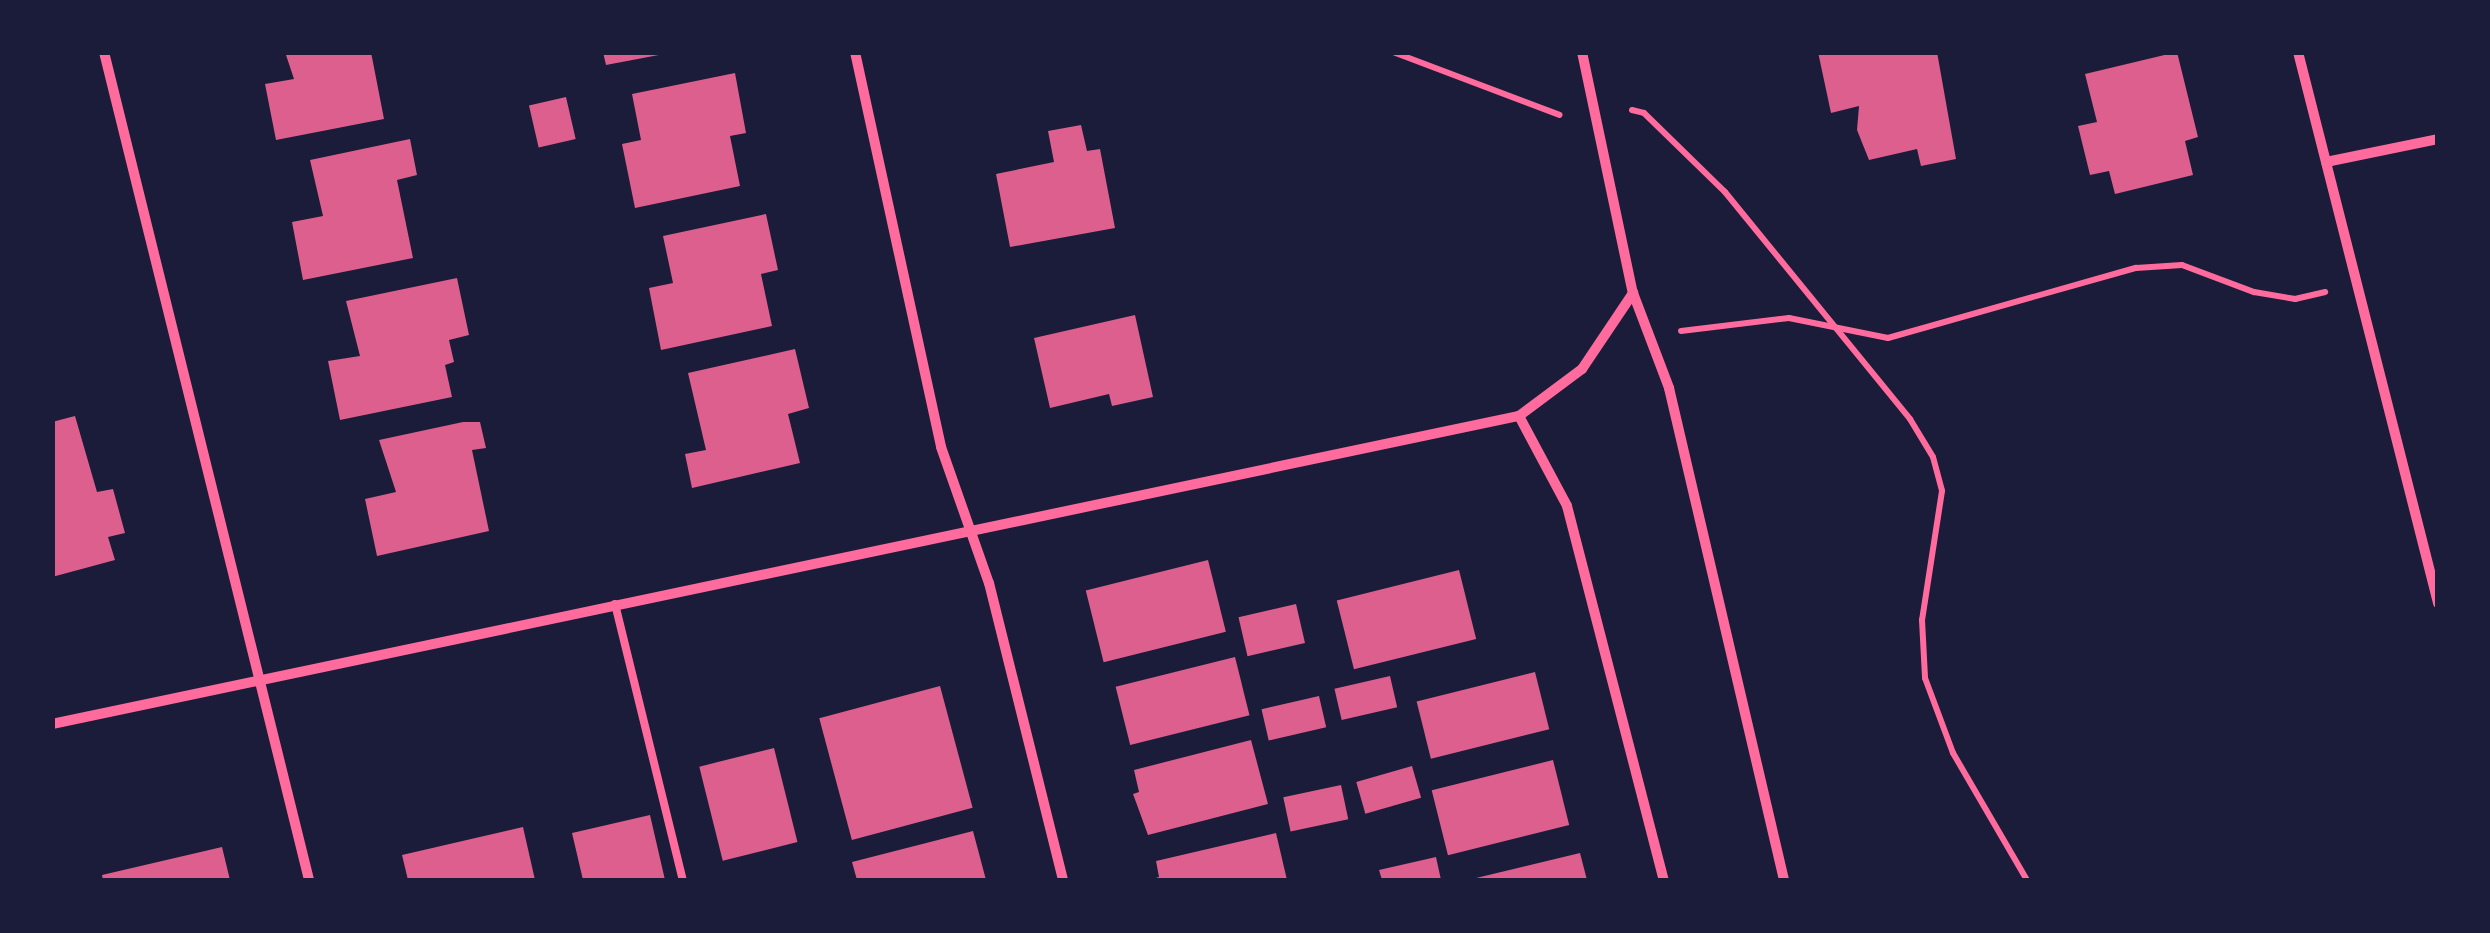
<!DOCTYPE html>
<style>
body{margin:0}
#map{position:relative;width:2490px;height:933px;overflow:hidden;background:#1b1b3a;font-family:Cabin,sans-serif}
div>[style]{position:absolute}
.building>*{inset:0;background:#dd5f8e;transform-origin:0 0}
.path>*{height:6px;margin:-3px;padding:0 3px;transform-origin:3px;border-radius:3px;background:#ff6b9d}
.service>*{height:8px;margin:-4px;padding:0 4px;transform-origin:4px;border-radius:4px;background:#ff6b9d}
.minor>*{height:10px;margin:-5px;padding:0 5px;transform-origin:5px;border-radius:5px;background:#ff6b9d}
span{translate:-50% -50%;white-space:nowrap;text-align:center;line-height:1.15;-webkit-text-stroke:10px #1b1b3a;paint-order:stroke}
.frame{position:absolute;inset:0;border:55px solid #1b1b3a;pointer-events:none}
</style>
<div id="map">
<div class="building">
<i style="clip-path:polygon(285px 52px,371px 52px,384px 119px,276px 140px,265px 84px,294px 79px)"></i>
<i style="clip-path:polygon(603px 52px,663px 52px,664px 54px,606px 65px)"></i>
<i style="clip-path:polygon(1818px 52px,1937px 52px,1956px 159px,1921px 166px,1917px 149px,1869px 160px,1857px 130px,1859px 106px,1831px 113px)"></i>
<i style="clip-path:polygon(2177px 52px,2198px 137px,2185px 141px,2193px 175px,2115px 194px,2109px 171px,2090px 175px,2078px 126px,2097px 122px,2085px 74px)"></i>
<i style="clip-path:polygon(735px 73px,746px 133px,730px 136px,740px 186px,635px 208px,622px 144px,641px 140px,632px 94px)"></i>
<i style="left:566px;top:97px;width:43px;height:38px;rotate:77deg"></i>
<i style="clip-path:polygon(1081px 125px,1087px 151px,1100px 149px,1115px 228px,1010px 247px,996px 174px,1054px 162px,1048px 131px)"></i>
<i style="clip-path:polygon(410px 139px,417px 175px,397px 180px,413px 258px,303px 280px,292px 222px,323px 216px,310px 160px)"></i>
<i style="clip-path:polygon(766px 214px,778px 270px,761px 274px,772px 326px,661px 350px,649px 288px,673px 283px,663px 236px)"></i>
<i style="clip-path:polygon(457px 278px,469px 335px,449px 340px,454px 362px,445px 365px,452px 397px,340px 420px,328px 361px,360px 356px,346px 301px)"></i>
<i style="clip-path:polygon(1135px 315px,1153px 397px,1112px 406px,1109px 394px,1050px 408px,1034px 338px)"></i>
<i style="clip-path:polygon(795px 349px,809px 408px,788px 414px,800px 463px,692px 488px,685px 454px,706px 450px,688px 373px)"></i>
<i style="clip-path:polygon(75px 416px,97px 492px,113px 489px,125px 533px,108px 537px,115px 560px,52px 577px,52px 422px)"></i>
<i style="clip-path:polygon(463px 422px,480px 422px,486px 448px,472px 450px,489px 531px,377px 556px,365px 499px,396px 492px,379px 440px)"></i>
<i style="left:1208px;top:560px;width:74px;height:126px;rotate:76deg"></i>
<i style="left:1459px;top:570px;width:71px;height:126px;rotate:76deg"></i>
<i style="left:1296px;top:604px;width:40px;height:59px;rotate:77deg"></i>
<i style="left:1235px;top:657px;width:60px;height:123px;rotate:76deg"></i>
<i style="left:1535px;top:672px;width:59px;height:122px;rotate:76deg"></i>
<i style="left:1390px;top:676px;width:32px;height:57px;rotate:77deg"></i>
<i style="left:940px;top:686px;width:126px;height:125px;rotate:75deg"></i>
<i style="left:1319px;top:696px;width:32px;height:59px;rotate:77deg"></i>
<i style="clip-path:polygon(1251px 740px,1268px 804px,1148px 835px,1133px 794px,1139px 792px,1134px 770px)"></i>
<i style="left:774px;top:748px;width:97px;height:77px;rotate:76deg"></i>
<i style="left:1553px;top:760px;width:67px;height:125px;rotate:76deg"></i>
<i style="left:1412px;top:766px;width:33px;height:58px;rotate:74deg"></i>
<i style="left:1341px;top:785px;width:35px;height:59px;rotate:78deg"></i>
<i style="clip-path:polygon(650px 815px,665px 880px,583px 880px,572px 833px)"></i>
<i style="clip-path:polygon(523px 827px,535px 880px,408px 880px,402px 855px)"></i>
<i style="clip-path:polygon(973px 831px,986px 880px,857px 880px,852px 862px)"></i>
<i style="clip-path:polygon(1276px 833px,1287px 880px,1149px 880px,1159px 877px,1156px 861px)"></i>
<i style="clip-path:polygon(222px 847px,230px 880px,103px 880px,102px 875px)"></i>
<i style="clip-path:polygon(1580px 853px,1587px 880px,1472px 880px,1472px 879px)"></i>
<i style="clip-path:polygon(1436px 857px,1441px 880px,1382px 880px,1379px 870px)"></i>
</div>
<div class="path">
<i style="left:1393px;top:52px;width:178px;rotate:20.7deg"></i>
<i style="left:1632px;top:110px;width:12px;rotate:14deg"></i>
<i style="left:1644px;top:113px;width:113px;rotate:44.3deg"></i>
<i style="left:1725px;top:192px;width:293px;rotate:50.8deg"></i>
<i style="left:1910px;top:419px;width:44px;rotate:58.8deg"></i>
<i style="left:1933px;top:457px;width:35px;rotate:75deg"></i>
<i style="left:1942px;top:491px;width:131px;rotate:98.8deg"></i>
<i style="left:1922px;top:620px;width:58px;rotate:87deg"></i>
<i style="left:1925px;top:678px;width:80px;rotate:69.5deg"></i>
<i style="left:1953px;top:753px;width:147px;rotate:59.8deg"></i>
<i style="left:1681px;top:331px;width:109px;rotate:-6.9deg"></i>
<i style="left:1789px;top:318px;width:101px;rotate:11.4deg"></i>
<i style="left:1888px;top:338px;width:258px;rotate:-15.8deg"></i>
<i style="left:2136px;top:268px;width:46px;rotate:-3.7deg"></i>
<i style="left:2182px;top:265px;width:77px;rotate:20.6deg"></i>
<i style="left:2254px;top:292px;width:42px;rotate:9.7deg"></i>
<i style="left:2295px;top:299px;width:31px;rotate:-13deg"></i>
</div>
<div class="service">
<i style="left:615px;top:604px;width:284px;rotate:76.2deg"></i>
</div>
<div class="minor">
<i style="left:104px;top:52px;width:853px;rotate:76.09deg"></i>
<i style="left:855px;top:52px;width:404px;rotate:77.7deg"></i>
<i style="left:941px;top:447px;width:144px;rotate:70.6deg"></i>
<i style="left:989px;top:583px;width:306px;rotate:76deg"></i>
<i style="left:1582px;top:52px;width:246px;rotate:78.1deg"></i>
<i style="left:1633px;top:293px;width:102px;rotate:69.2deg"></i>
<i style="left:1669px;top:388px;width:505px;rotate:76.84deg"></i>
<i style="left:2298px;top:52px;width:569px;rotate:75.74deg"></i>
<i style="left:2326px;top:162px;width:114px;rotate:-11.6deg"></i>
<i style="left:1519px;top:416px;width:102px;rotate:61.9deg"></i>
<i style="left:1567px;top:506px;width:386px;rotate:75.5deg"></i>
<i style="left:52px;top:724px;width:1499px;rotate:-11.86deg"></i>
<i style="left:1519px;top:416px;width:79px;rotate:-36.7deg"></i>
<i style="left:1582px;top:369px;width:92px;rotate:-56.1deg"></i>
</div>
<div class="frame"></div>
</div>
